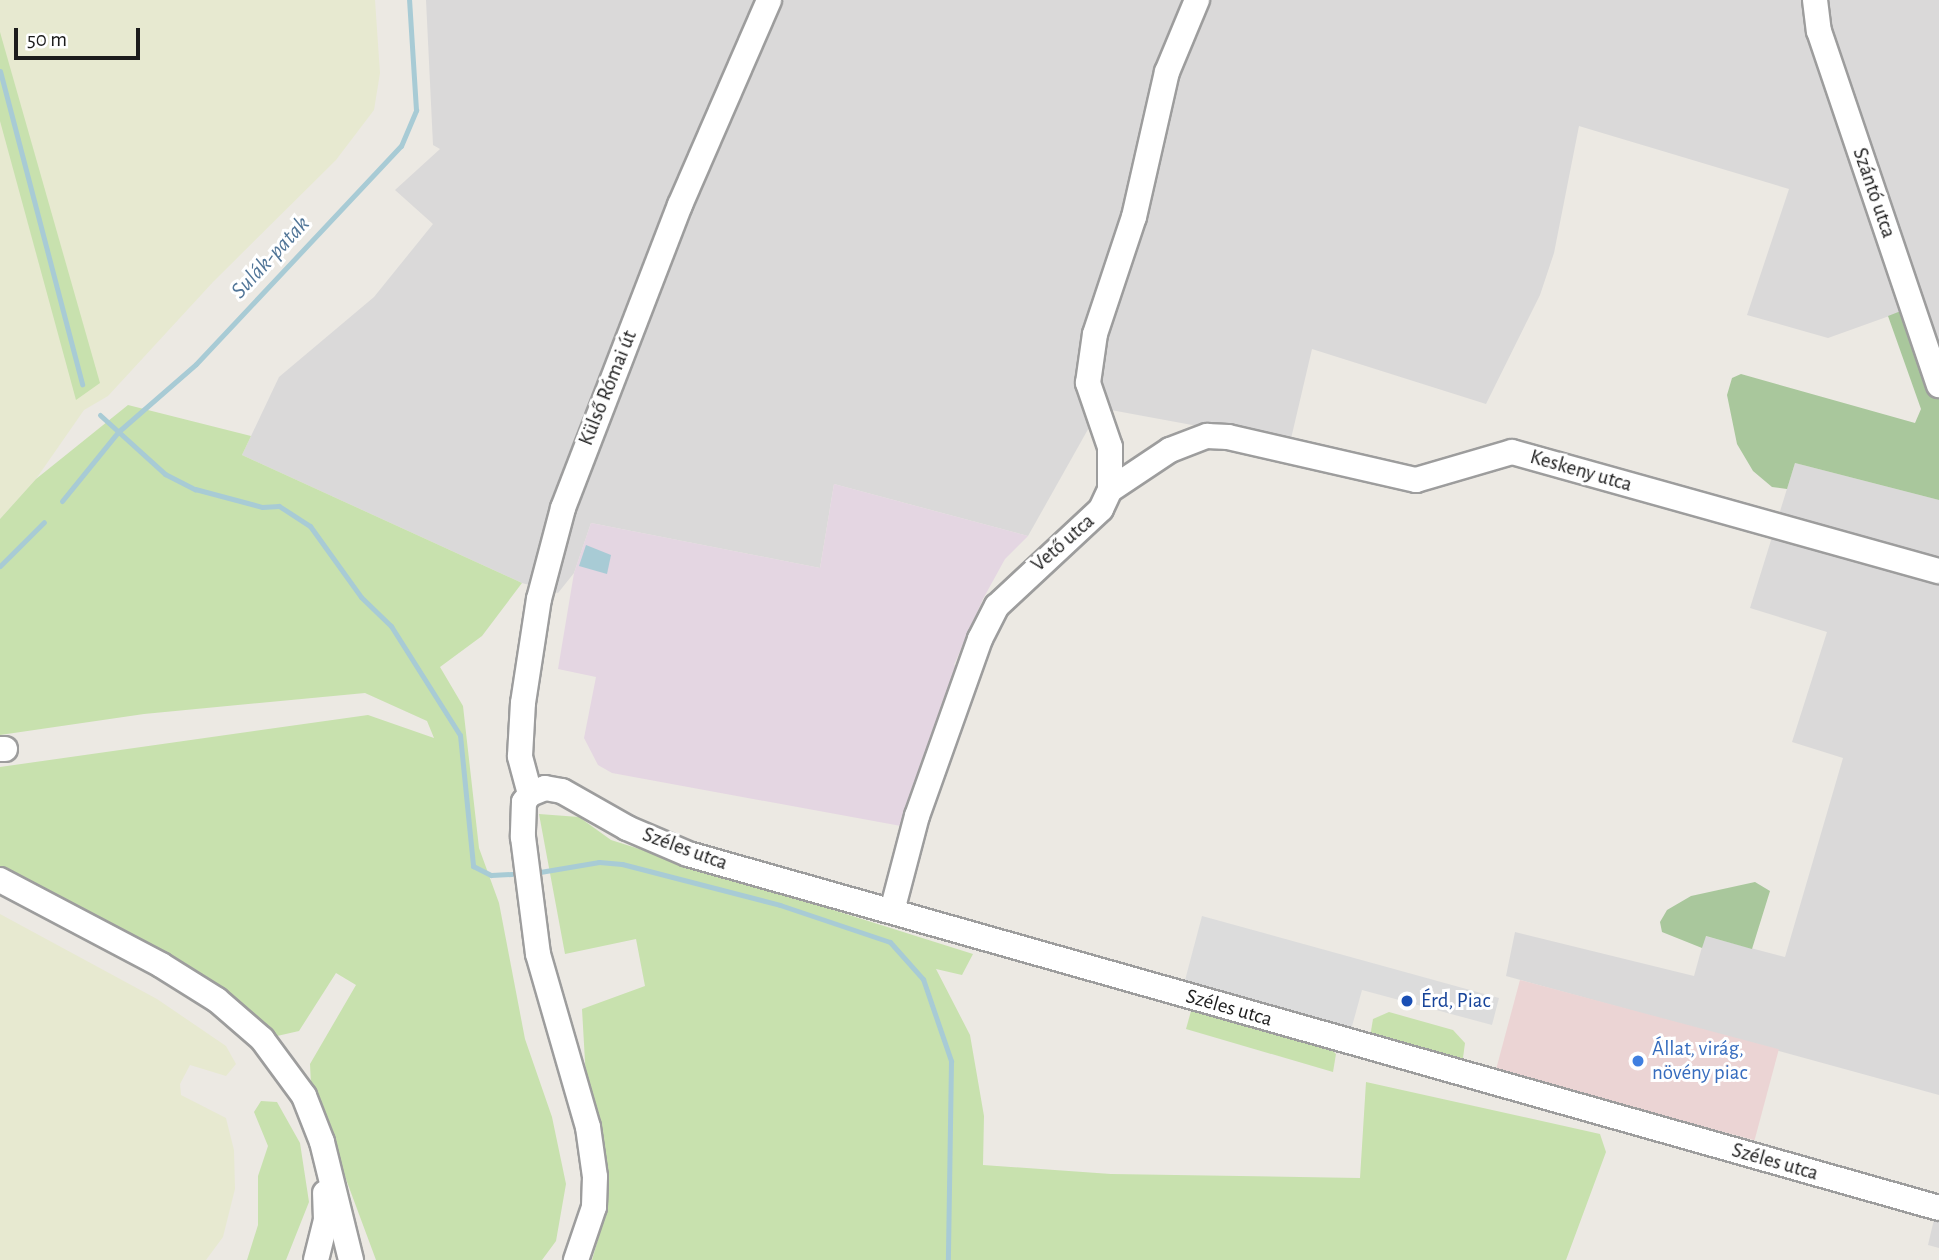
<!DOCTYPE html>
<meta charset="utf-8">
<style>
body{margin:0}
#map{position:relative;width:1939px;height:1260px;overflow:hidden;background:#ece9e3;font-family:"Alegreya Sans",sans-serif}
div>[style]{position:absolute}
.residential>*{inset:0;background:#dad9d9}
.commercial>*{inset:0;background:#ebd4d4;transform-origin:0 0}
.industrial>*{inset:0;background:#e4d6e2}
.farmland>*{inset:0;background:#e7e9d0}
.grass>*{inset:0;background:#c8e1ae}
.forest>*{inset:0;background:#a9c79c}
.parking>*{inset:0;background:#dcdcdc}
.water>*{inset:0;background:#a8cbd5}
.stream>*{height:5px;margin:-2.5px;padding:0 2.5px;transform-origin:2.5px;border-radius:2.5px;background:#a8cbd5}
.roads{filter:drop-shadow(2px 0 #9d9d9d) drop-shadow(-2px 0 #9d9d9d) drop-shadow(0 2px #9d9d9d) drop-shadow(0 -2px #9d9d9d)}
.minor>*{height:24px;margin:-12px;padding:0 12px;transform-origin:12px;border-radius:12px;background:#fff}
.dots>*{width:19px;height:19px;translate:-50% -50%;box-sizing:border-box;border:4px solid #fff;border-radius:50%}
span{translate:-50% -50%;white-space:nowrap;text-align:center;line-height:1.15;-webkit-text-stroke:6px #fff;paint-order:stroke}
.street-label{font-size:21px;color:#1c1c1c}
.transit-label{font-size:21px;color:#164399}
.left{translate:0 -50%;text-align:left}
.shop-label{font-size:21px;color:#366cbe}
.water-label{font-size:23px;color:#527698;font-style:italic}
.scale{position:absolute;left:14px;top:28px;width:126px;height:32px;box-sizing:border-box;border:4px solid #1c1c1c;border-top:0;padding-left:9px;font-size:21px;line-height:24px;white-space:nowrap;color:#1c1c1c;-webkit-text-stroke:5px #fff;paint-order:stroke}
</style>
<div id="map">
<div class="residential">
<i style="clip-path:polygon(426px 0,1939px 0,1939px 398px,1906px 310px,1828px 338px,1747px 315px,1789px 189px,1579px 126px,1554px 253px,1540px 295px,1486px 404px,1312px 349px,1290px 443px,1100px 408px,1028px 536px,834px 484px,820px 568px,591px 523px,574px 573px,558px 593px,522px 583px,242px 455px,279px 377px,374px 297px,433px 224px,395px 190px,440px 149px,433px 145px)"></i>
<i style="clip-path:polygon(1795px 463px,1939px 500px,1939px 1095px,1506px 976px,1515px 932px,1694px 976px,1705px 936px,1785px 957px,1843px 758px,1792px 742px,1827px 632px,1750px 608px)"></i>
<i style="clip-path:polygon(1939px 1198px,1939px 1248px,1928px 1245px)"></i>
</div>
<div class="commercial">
<i style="left:1520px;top:980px;width:268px;height:94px;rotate:15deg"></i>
</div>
<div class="industrial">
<i style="clip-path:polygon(834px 484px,1028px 536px,1005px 559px,983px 599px,954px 665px,962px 668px,901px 826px,612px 773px,598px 765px,584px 738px,596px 677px,558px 669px,574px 573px,591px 523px,820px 568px)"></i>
</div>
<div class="farmland">
<i style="clip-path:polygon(0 0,375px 0,380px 73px,374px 110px,336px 160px,213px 282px,108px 396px,84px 410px,36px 479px,0 519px)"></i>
<i style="clip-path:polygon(0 914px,157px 999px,226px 1046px,236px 1064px,226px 1076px,190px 1065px,180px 1084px,181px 1095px,226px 1118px,234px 1150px,235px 1189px,223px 1237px,206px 1260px,0 1260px)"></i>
</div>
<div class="grass">
<i style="clip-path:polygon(0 32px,100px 383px,76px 400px,0 121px)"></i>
<i style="clip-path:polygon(128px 405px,251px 436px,242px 455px,522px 583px,482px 636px,440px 667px,463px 706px,479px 848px,499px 903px,525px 1039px,552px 1117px,566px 1184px,556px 1241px,542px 1260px,376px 1260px,311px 1085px,310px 1064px,356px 985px,336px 973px,299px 1031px,277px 1036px,203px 976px,0 868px,0 767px,368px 715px,434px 738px,427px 721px,365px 693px,144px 714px,0 735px,0 519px,36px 479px)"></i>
<i style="clip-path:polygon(539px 814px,579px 817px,611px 840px,973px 954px,962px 975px,936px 969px,970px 1035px,984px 1116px,983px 1165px,1111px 1174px,1360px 1178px,1366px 1082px,1600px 1134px,1606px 1152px,1566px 1260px,592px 1260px,607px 1208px,604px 1148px,586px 1079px,582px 1009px,645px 986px,636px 939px,565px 954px)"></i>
<i style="clip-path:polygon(1191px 1011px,1330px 1048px,1336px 1054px,1333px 1072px,1186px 1029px)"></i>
<i style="clip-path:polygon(1389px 1012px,1453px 1030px,1465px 1043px,1463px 1058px,1458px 1061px,1370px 1037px,1373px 1019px)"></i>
<i style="clip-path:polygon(261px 1101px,277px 1102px,300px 1143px,309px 1202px,286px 1260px,247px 1260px,258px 1225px,258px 1176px,268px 1146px,254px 1112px)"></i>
</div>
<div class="forest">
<i style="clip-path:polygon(1906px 309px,1939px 398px,1939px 500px,1795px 463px,1787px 489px,1772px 487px,1753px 471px,1737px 444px,1727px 395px,1732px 378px,1741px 374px,1915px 423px,1921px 409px,1888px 316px)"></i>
<i style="clip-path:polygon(1755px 882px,1770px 891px,1752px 949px,1706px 936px,1702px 948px,1662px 932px,1660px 922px,1667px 910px,1691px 896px)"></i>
</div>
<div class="parking">
<i style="clip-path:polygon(1202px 916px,1499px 998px,1492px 1025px,1362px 990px,1351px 1030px,1184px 984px)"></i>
</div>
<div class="water">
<i style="clip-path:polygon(586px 545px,611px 555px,607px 574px,579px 566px)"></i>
</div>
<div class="stream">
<i style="left:0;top:71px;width:324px;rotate:75.3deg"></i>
<i style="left:100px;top:415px;width:88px;rotate:42.2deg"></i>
<i style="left:165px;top:474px;width:34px;rotate:27deg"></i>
<i style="left:195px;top:489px;width:69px;rotate:15deg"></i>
<i style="left:262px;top:507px;width:17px;rotate:-3deg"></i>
<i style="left:279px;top:506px;width:37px;rotate:33deg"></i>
<i style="left:310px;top:526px;width:87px;rotate:54.3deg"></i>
<i style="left:361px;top:597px;width:42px;rotate:44deg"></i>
<i style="left:391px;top:626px;width:129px;rotate:57.7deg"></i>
<i style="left:460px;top:735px;width:132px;rotate:84.3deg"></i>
<i style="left:473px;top:866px;width:20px;rotate:27deg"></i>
<i style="left:491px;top:875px;width:21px;rotate:-3deg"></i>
<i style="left:62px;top:501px;width:89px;rotate:-50.9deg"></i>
<i style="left:118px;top:432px;width:103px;rotate:-41.1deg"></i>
<i style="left:196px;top:364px;width:299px;rotate:-46.8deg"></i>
<i style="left:401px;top:146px;width:39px;rotate:-67deg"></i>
<i style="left:416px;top:110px;width:110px;rotate:-93.6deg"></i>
<i style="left:0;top:566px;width:62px;rotate:-45deg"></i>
<i style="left:540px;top:872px;width:60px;rotate:-9.6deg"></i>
<i style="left:599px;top:862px;width:23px;rotate:5deg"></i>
<i style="left:622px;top:864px;width:163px;rotate:14.5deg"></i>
<i style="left:780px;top:905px;width:116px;rotate:18.6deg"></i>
<i style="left:890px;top:942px;width:50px;rotate:48.3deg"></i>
<i style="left:923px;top:979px;width:87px;rotate:71.1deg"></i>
<i style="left:951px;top:1061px;width:199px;rotate:90.9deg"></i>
</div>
<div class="roads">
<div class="minor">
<i style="left:1815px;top:0;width:31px;rotate:83deg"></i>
<i style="left:1819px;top:31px;width:374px;rotate:71.3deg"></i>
<i style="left:1110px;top:490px;width:72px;rotate:-33.7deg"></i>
<i style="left:1170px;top:450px;width:40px;rotate:-21deg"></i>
<i style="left:1207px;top:436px;width:21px;rotate:3deg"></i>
<i style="left:1228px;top:437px;width:193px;rotate:12.9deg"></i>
<i style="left:1416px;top:480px;width:100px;rotate:-16.3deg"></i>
<i style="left:1512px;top:452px;width:443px;rotate:15.6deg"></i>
<i style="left:0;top:749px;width:5px"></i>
<i style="left:530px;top:794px;width:16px;rotate:-22deg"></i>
<i style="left:545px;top:788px;width:17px;rotate:10deg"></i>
<i style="left:562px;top:791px;width:75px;rotate:29.6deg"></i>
<i style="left:627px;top:828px;width:66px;rotate:23.1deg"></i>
<i style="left:688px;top:854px;width:1300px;rotate:15.8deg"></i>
<i style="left:530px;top:794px;width:39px;rotate:-105deg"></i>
<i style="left:520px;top:756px;width:53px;rotate:-86.8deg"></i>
<i style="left:523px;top:703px;width:105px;rotate:-81.3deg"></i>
<i style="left:539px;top:599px;width:94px;rotate:-75.2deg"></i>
<i style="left:563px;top:508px;width:325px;rotate:-68.9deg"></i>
<i style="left:680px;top:205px;width:223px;rotate:-66.5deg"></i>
<i style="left:530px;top:794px;width:10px;rotate:127deg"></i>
<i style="left:524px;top:802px;width:35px;rotate:92deg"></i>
<i style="left:523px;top:837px;width:118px;rotate:82.7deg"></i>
<i style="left:538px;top:954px;width:180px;rotate:73.9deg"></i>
<i style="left:588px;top:1127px;width:50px;rotate:82deg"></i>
<i style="left:595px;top:1177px;width:30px;rotate:92deg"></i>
<i style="left:594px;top:1207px;width:56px;rotate:108.8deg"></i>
<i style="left:0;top:880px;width:182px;rotate:27.8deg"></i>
<i style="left:161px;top:965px;width:66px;rotate:32deg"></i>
<i style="left:217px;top:1000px;width:60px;rotate:40.9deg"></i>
<i style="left:262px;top:1039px;width:71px;rotate:53.6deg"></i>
<i style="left:304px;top:1096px;width:49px;rotate:68.6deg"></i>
<i style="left:322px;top:1142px;width:122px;rotate:76.2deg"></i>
<i style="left:892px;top:911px;width:98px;rotate:-75.3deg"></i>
<i style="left:917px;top:816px;width:188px;rotate:-70.4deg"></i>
<i style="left:980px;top:639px;width:37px;rotate:-63deg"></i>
<i style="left:997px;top:606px;width:142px;rotate:-43deg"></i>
<i style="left:1101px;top:509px;width:21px;rotate:-65deg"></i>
<i style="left:1110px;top:490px;width:43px;rotate:-90deg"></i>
<i style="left:1110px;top:447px;width:68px;rotate:-109deg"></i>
<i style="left:1088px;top:383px;width:49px;rotate:-81.9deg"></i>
<i style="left:1095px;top:334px;width:123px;rotate:-71.6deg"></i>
<i style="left:1134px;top:217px;width:149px;rotate:-77.2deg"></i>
<i style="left:1167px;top:72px;width:78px;rotate:-67.4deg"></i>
<i style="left:316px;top:1260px;width:41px;rotate:-76deg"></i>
<i style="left:326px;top:1220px;width:27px;rotate:-92deg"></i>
</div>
</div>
<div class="dots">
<i style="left:1407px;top:1001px;background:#1a4fb4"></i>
<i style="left:1638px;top:1061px;background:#3f7fe0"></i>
</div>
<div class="street-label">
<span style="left:1874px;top:193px;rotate:71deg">Szántó utca</span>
<span style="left:608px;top:388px;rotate:-68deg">Külső Római út</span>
<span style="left:1581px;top:471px;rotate:16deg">Keskeny utca</span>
<span style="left:1063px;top:543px;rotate:-41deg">Vető utca</span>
<span style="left:685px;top:849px;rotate:20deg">Széles utca</span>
<span style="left:1229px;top:1008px;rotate:16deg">Széles utca</span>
<span style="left:1775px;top:1162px;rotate:16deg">Széles utca</span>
</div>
<div class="transit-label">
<span class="left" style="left:1421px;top:1001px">Érd, Piac</span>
</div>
<div class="shop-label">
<span class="left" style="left:1652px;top:1061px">Állat, virág,<br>növény piac</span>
</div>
<div class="water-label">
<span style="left:271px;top:258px;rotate:-47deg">Sulák-patak</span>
</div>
<div class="scale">50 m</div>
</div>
